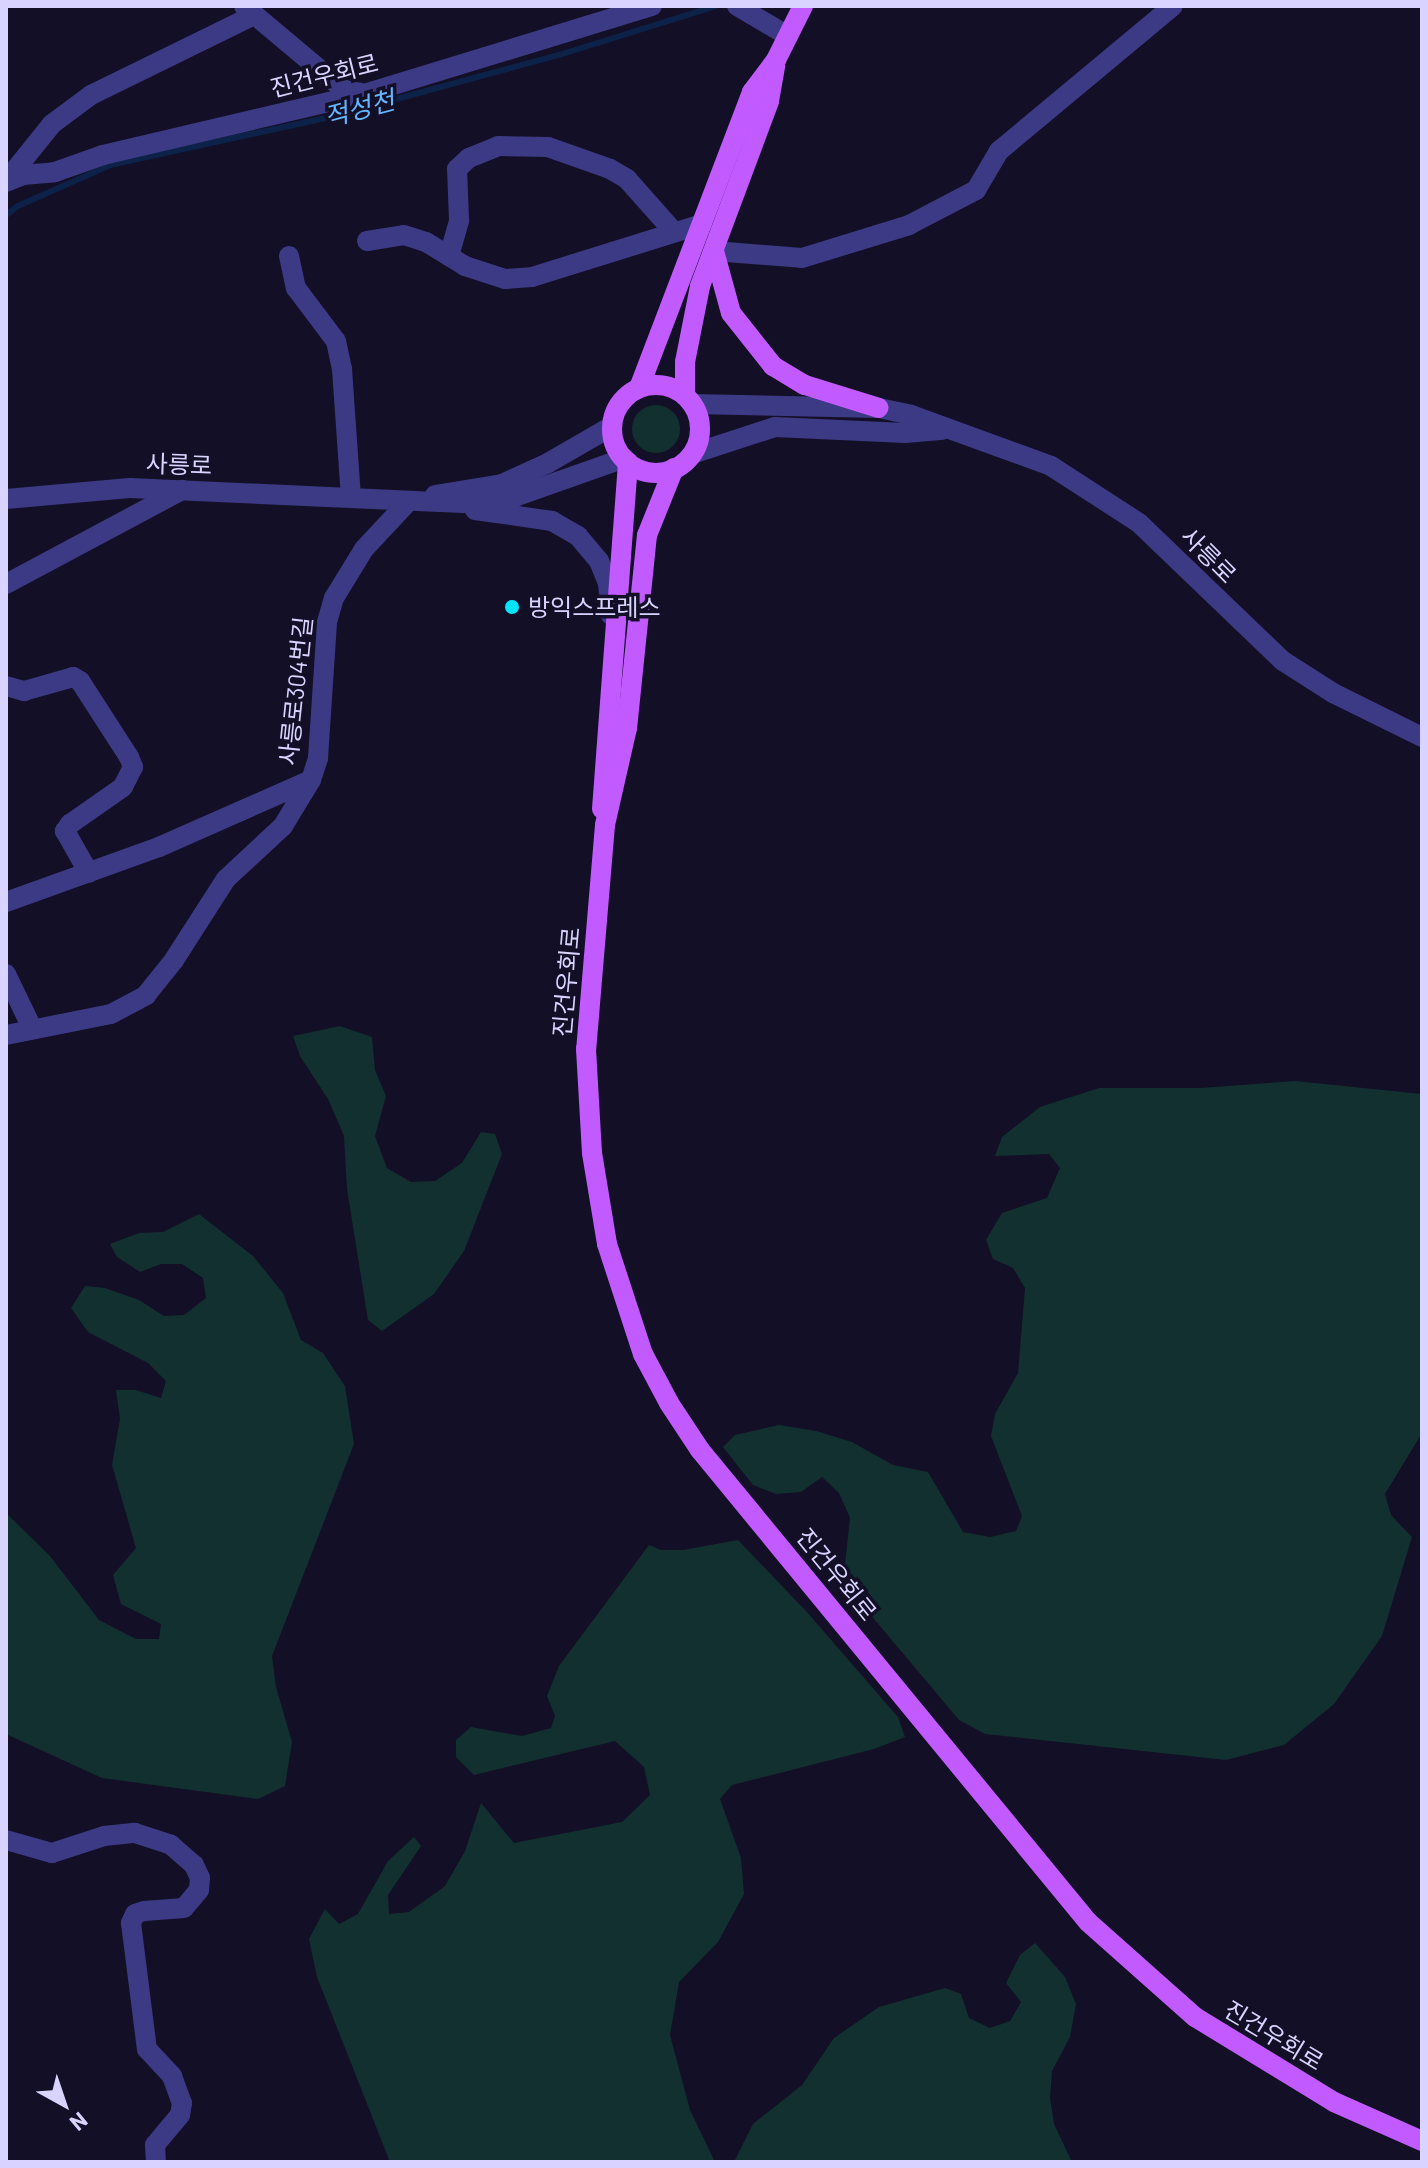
<!DOCTYPE html>
<meta charset="utf-8">
<style>
body{margin:0}
#map{position:relative;width:1428px;height:2168px;overflow:hidden;background:#130f26;font-family:Barlow,"Noto Sans KR",sans-serif}
div>[style]{position:absolute}
.green>*{inset:0;background:#12302f}
.round{border-radius:50%}
.stream>*{height:6px;margin:-3px;padding:0 3px;transform-origin:3px;border-radius:3px;background:#0c2248}
.minor>*{height:20px;margin:-10px;padding:0 10px;transform-origin:10px;border-radius:10px;background:#3d3a85}
.major>*{height:20px;margin:-10px;padding:0 10px;transform-origin:10px;border-radius:10px;background:#c25bff}
.major>.ring{margin:-10px;padding:0;box-sizing:content-box;background:none;border:20px solid #c25bff;border-radius:50%}
.dots>*{width:22px;height:22px;translate:-50% -50%;box-sizing:border-box;border:4px solid #130f26;border-radius:50%}
span{translate:-50% -50%;white-space:nowrap;text-align:center;line-height:1.15;-webkit-text-stroke:7px #130f26;paint-order:stroke}
.street-label{font-size:24px;color:#d9d4ff}
.poi-label{font-size:24px;color:#d9d4ff}
.left{translate:0 -50%;text-align:left}
.water-label{font-size:26px;color:#62b6ff;font-style:italic}
.frame{position:absolute;inset:0;border:8px solid #d9d4ff;pointer-events:none}
.north{position:absolute;left:24px;top:2064px;width:80px;height:80px;-webkit-text-stroke:6px #130f26;paint-order:stroke;rotate:140deg;font-size:22px;font-weight:700;line-height:32px;text-align:center;color:#d9d4ff}
.north::after{content:'';display:block;margin:auto;width:28px;height:36px;background:#d9d4ff;clip-path:polygon(50% 0,100% 100%,50% 72%,0 100%)}
</style>
<div id="map">
<div class="green">
<i class="round" style="left:632px;top:405px;width:48px;height:48px"></i>
<i style="clip-path:polygon(340px 1026px,372px 1037px,375px 1070px,386px 1096px,375px 1136px,387px 1168px,411px 1182px,435px 1181px,462px 1163px,481px 1132px,495px 1134px,502px 1154px,464px 1251px,434px 1294px,382px 1331px,368px 1320px,347px 1189px,344px 1136px,328px 1099px,300px 1056px,293px 1036px)"></i>
<i style="clip-path:polygon(1295px 1081px,1422px 1094px,1422px 1433px,1385px 1494px,1391px 1515px,1412px 1537px,1382px 1636px,1334px 1704px,1284px 1745px,1226px 1760px,985px 1734px,959px 1720px,843px 1582px,850px 1518px,839px 1493px,822px 1477px,801px 1492px,776px 1494px,753px 1485px,723px 1447px,735px 1435px,779px 1425px,816px 1431px,852px 1442px,893px 1465px,928px 1472px,963px 1532px,990px 1537px,1016px 1531px,1022px 1516px,991px 1436px,995px 1414px,1018px 1373px,1025px 1288px,1013px 1268px,993px 1259px,986px 1240px,1002px 1213px,1047px 1198px,1060px 1168px,1049px 1154px,995px 1156px,1002px 1137px,1040px 1107px,1099px 1088px,1201px 1088px)"></i>
<i style="clip-path:polygon(199px 1214px,253px 1256px,283px 1293px,301px 1340px,323px 1353px,345px 1386px,354px 1444px,272px 1656px,276px 1687px,292px 1742px,285px 1786px,258px 1799px,102px 1778px,6px 1734px,6px 1513px,50px 1556px,99px 1620px,136px 1639px,159px 1639px,161px 1624px,121px 1604px,113px 1575px,136px 1548px,112px 1465px,120px 1419px,116px 1390px,136px 1390px,161px 1398px,166px 1381px,148px 1363px,88px 1332px,71px 1308px,85px 1286px,105px 1288px,139px 1300px,164px 1316px,184px 1315px,206px 1298px,203px 1278px,182px 1264px,161px 1264px,140px 1272px,117px 1257px,110px 1244px,139px 1233px,163px 1232px)"></i>
<i style="clip-path:polygon(738px 1540px,806px 1611px,898px 1717px,905px 1737px,874px 1749px,732px 1785px,720px 1799px,741px 1858px,744px 1894px,718px 1942px,679px 1982px,670px 2035px,690px 2110px,715px 2162px,390px 2162px,317px 1977px,309px 1939px,325px 1909px,339px 1924px,358px 1914px,388px 1861px,414px 1837px,421px 1846px,388px 1895px,389px 1914px,409px 1912px,445px 1886px,465px 1851px,481px 1803px,514px 1843px,622px 1822px,650px 1795px,644px 1767px,615px 1741px,474px 1775px,456px 1757px,456px 1740px,471px 1727px,522px 1736px,551px 1728px,555px 1716px,547px 1696px,559px 1666px,649px 1545px,661px 1550px,683px 1550px)"></i>
<i style="clip-path:polygon(1035px 1943px,1065px 1977px,1076px 2004px,1070px 2037px,1052px 2071px,1050px 2098px,1054px 2124px,1072px 2162px,734px 2162px,753px 2124px,802px 2085px,834px 2038px,879px 2007px,945px 1988px,961px 1994px,969px 2018px,990px 2028px,1010px 2021px,1021px 2002px,1006px 1983px,1020px 1955px)"></i>
</div>
<div class="stream">
<i style="left:6px;top:215px;width:15px;rotate:-37deg"></i>
<i style="left:18px;top:206px;width:101px;rotate:-24deg"></i>
<i style="left:110px;top:165px;width:229px;rotate:-12.3deg"></i>
<i style="left:334px;top:116px;width:233px;rotate:-15.2deg"></i>
<i style="left:559px;top:55px;width:164px;rotate:-17.3deg"></i>
</div>
<div class="minor">
<i style="left:244px;top:6px;width:131px;rotate:40deg"></i>
<i style="left:344px;top:90px;width:17px;rotate:10deg"></i>
<i style="left:737px;top:6px;width:59px;rotate:30.5deg"></i>
<i style="left:7px;top:180px;width:72px;rotate:-51.2deg"></i>
<i style="left:52px;top:124px;width:49px;rotate:-36.6deg"></i>
<i style="left:91px;top:95px;width:179px;rotate:-26.1deg"></i>
<i style="left:6px;top:182px;width:18px;rotate:-22deg"></i>
<i style="left:23px;top:175px;width:32px;rotate:-5deg"></i>
<i style="left:55px;top:172px;width:51px;rotate:-19.5deg"></i>
<i style="left:103px;top:155px;width:268px;rotate:-13.2deg"></i>
<i style="left:364px;top:94px;width:301px;rotate:-17deg"></i>
<i style="left:367px;top:241px;width:37px;rotate:-9deg"></i>
<i style="left:404px;top:235px;width:23px;rotate:18deg"></i>
<i style="left:426px;top:242px;width:46px;rotate:31.6deg"></i>
<i style="left:465px;top:266px;width:42px;rotate:18deg"></i>
<i style="left:505px;top:279px;width:27px;rotate:-4deg"></i>
<i style="left:532px;top:277px;width:178px;rotate:-17.3deg"></i>
<i style="left:714px;top:251px;width:88px;rotate:4.5deg"></i>
<i style="left:802px;top:258px;width:112px;rotate:-17.1deg"></i>
<i style="left:909px;top:225px;width:76px;rotate:-27.6deg"></i>
<i style="left:976px;top:190px;width:45px;rotate:-59.5deg"></i>
<i style="left:999px;top:151px;width:226px;rotate:-39.8deg"></i>
<i style="left:289px;top:256px;width:33px;rotate:78deg"></i>
<i style="left:296px;top:288px;width:66px;rotate:53deg"></i>
<i style="left:336px;top:341px;width:29px;rotate:78deg"></i>
<i style="left:342px;top:369px;width:129px;rotate:86deg"></i>
<i style="left:449px;top:256px;width:37px;rotate:-74deg"></i>
<i style="left:459px;top:220px;width:51px;rotate:-92.2deg"></i>
<i style="left:457px;top:169px;width:16px;rotate:-43deg"></i>
<i style="left:469px;top:158px;width:31px;rotate:-22deg"></i>
<i style="left:498px;top:146px;width:50px;rotate:1.1deg"></i>
<i style="left:548px;top:147px;width:66px;rotate:19.5deg"></i>
<i style="left:610px;top:169px;width:20px;rotate:30deg"></i>
<i style="left:627px;top:179px;width:71px;rotate:48.4deg"></i>
<i style="left:692px;top:404px;width:187px;rotate:1.2deg"></i>
<i style="left:879px;top:408px;width:33px;rotate:12deg"></i>
<i style="left:911px;top:415px;width:149px;rotate:20deg"></i>
<i style="left:1051px;top:466px;width:105px;rotate:32.9deg"></i>
<i style="left:1139px;top:523px;width:199px;rotate:43.8deg"></i>
<i style="left:1283px;top:661px;width:59px;rotate:32.6deg"></i>
<i style="left:1333px;top:693px;width:99px;rotate:26.3deg"></i>
<i style="left:692px;top:454px;width:87px;rotate:-18deg"></i>
<i style="left:775px;top:427px;width:130px;rotate:2.6deg"></i>
<i style="left:905px;top:433px;width:38px;rotate:-5deg"></i>
<i style="left:435px;top:495px;width:68px;rotate:-9.3deg"></i>
<i style="left:502px;top:484px;width:51px;rotate:-24.5deg"></i>
<i style="left:548px;top:463px;width:74px;rotate:-30deg"></i>
<i style="left:6px;top:499px;width:124px;rotate:-5.1deg"></i>
<i style="left:130px;top:488px;width:350px;rotate:2.6deg"></i>
<i style="left:480px;top:504px;width:38px;rotate:-12deg"></i>
<i style="left:517px;top:496px;width:114px;rotate:-19.4deg"></i>
<i style="left:475px;top:510px;width:78px;rotate:8.1deg"></i>
<i style="left:552px;top:521px;width:30px;rotate:30deg"></i>
<i style="left:578px;top:536px;width:33px;rotate:50deg"></i>
<i style="left:599px;top:561px;width:24px;rotate:68deg"></i>
<i style="left:608px;top:583px;width:32px;rotate:85deg"></i>
<i style="left:6px;top:584px;width:200px;rotate:-28.1deg"></i>
<i style="left:6px;top:686px;width:19px;rotate:16deg"></i>
<i style="left:24px;top:691px;width:51px;rotate:-15.9deg"></i>
<i style="left:73px;top:677px;width:8px;rotate:30deg"></i>
<i style="left:80px;top:681px;width:90px;rotate:57.2deg"></i>
<i style="left:129px;top:757px;width:11px;rotate:68deg"></i>
<i style="left:133px;top:767px;width:22px;rotate:117deg"></i>
<i style="left:123px;top:787px;width:65px;rotate:145.1deg"></i>
<i style="left:70px;top:824px;width:9px;rotate:126deg"></i>
<i style="left:65px;top:831px;width:48px;rotate:60.3deg"></i>
<i style="left:6px;top:902px;width:163px;rotate:-19.8deg"></i>
<i style="left:159px;top:847px;width:166px;rotate:-23.8deg"></i>
<i style="left:6px;top:974px;width:60px;rotate:64.3deg"></i>
<i style="left:6px;top:1035px;width:107px;rotate:-11.3deg"></i>
<i style="left:111px;top:1014px;width:40px;rotate:-28deg"></i>
<i style="left:146px;top:995px;width:45px;rotate:-51.3deg"></i>
<i style="left:174px;top:960px;width:96px;rotate:-57.3deg"></i>
<i style="left:226px;top:879px;width:78px;rotate:-42.9deg"></i>
<i style="left:283px;top:826px;width:54px;rotate:-58.7deg"></i>
<i style="left:311px;top:780px;width:23px;rotate:-72deg"></i>
<i style="left:318px;top:758px;width:136px;rotate:-86.2deg"></i>
<i style="left:327px;top:622px;width:25px;rotate:-74deg"></i>
<i style="left:334px;top:598px;width:57px;rotate:-58.5deg"></i>
<i style="left:364px;top:549px;width:64px;rotate:-46.9deg"></i>
<i style="left:6px;top:1840px;width:48px;rotate:15.8deg"></i>
<i style="left:52px;top:1853px;width:55px;rotate:-18.1deg"></i>
<i style="left:104px;top:1836px;width:31px;rotate:-6deg"></i>
<i style="left:135px;top:1833px;width:38px;rotate:18deg"></i>
<i style="left:171px;top:1845px;width:30px;rotate:41deg"></i>
<i style="left:194px;top:1865px;width:14px;rotate:65deg"></i>
<i style="left:200px;top:1878px;width:12px;rotate:95deg"></i>
<i style="left:199px;top:1890px;width:23px;rotate:130deg"></i>
<i style="left:184px;top:1908px;width:40px;rotate:175.7deg"></i>
<i style="left:144px;top:1911px;width:9px;rotate:162deg"></i>
<i style="left:135px;top:1914px;width:10px;rotate:114deg"></i>
<i style="left:131px;top:1923px;width:127px;rotate:82.8deg"></i>
<i style="left:147px;top:2049px;width:37px;rotate:47deg"></i>
<i style="left:172px;top:2076px;width:29px;rotate:70deg"></i>
<i style="left:182px;top:2103px;width:12px;rotate:99deg"></i>
<i style="left:180px;top:2115px;width:39px;rotate:130deg"></i>
<i style="left:155px;top:2145px;width:17px;rotate:87deg"></i>
</div>
<div class="major">
<i style="left:714px;top:251px;width:64px;rotate:74.7deg"></i>
<i style="left:731px;top:313px;width:68px;rotate:51.6deg"></i>
<i style="left:773px;top:366px;width:37px;rotate:31deg"></i>
<i style="left:805px;top:385px;width:77px;rotate:17.3deg"></i>
<i class="ring" style="left:612px;top:385px;width:68px;height:68px"></i>
<i style="left:639px;top:388px;width:317px;rotate:-69.1deg"></i>
<i style="left:752px;top:92px;width:40px;rotate:-53deg"></i>
<i style="left:776px;top:60px;width:60px;rotate:-63.4deg"></i>
<i style="left:685px;top:395px;width:33px;rotate:-90deg"></i>
<i style="left:685px;top:362px;width:77px;rotate:-78.8deg"></i>
<i style="left:700px;top:286px;width:197px;rotate:-69.5deg"></i>
<i style="left:769px;top:101px;width:36px;rotate:-80deg"></i>
<i style="left:674px;top:468px;width:72px;rotate:111.9deg"></i>
<i style="left:647px;top:535px;width:194px;rotate:95.9deg"></i>
<i style="left:627px;top:728px;width:99px;rotate:102.8deg"></i>
<i style="left:605px;top:825px;width:225px;rotate:94.8deg"></i>
<i style="left:586px;top:1049px;width:104px;rotate:86.7deg"></i>
<i style="left:592px;top:1153px;width:92px;rotate:80.6deg"></i>
<i style="left:607px;top:1244px;width:116px;rotate:71.9deg"></i>
<i style="left:643px;top:1354px;width:55px;rotate:62deg"></i>
<i style="left:669px;top:1403px;width:56px;rotate:56.6deg"></i>
<i style="left:700px;top:1450px;width:611px;rotate:50.58deg"></i>
<i style="left:1088px;top:1922px;width:143px;rotate:41.6deg"></i>
<i style="left:1195px;top:2017px;width:163px;rotate:31.4deg"></i>
<i style="left:1334px;top:2102px;width:96px;rotate:23.9deg"></i>
<i style="left:602px;top:809px;width:348px;rotate:-85.7deg"></i>
</div>
<div class="dots">
<i style="left:512px;top:607px;background:#00e5ff"></i>
</div>
<div class="street-label">
<span style="left:324px;top:75px;rotate:-14deg">진건우회로</span>
<span style="left:179px;top:464px;rotate:2deg">사릉로</span>
<span style="left:1209px;top:555px;rotate:45deg">사릉로</span>
<span style="left:295px;top:691px;rotate:-84deg">사릉로304번길</span>
<span style="left:566px;top:982px;rotate:-85deg">진건우회로</span>
<span style="left:837px;top:1574px;rotate:51deg">진건우회로</span>
<span style="left:1274px;top:2035px;rotate:31deg">진건우회로</span>
</div>
<div class="poi-label">
<span class="left" style="left:528px;top:607px">방익스프레스</span>
</div>
<div class="water-label">
<span style="left:359px;top:108px;rotate:-15deg">적성천</span>
</div>
<div class="frame"></div>
<div class="north">N</div>
</div>
